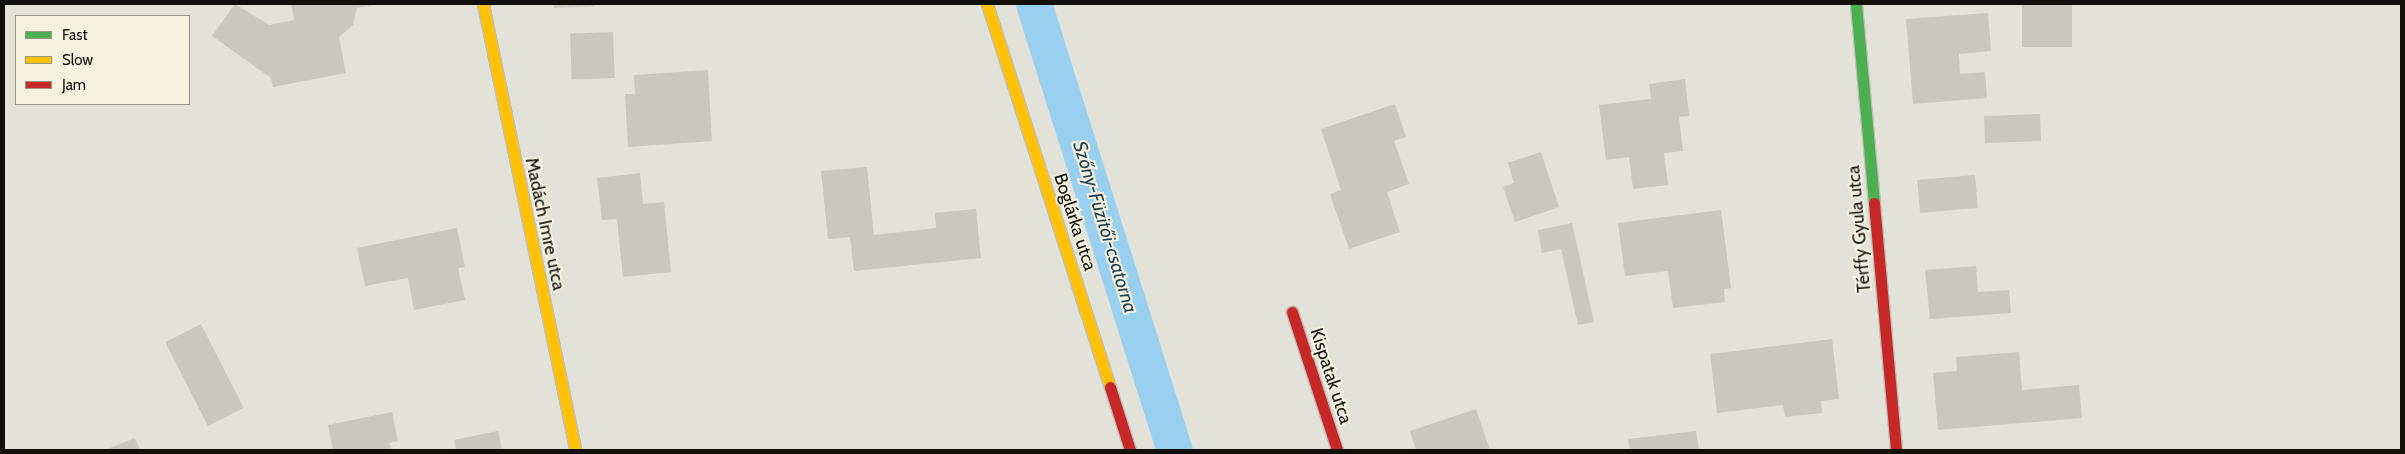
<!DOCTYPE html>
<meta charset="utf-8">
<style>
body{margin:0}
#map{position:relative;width:2405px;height:454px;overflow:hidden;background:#e3e2d8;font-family:Cabin,sans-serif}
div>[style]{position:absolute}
.canal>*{height:36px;margin:-18px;padding:0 18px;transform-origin:18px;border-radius:18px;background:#99d0f0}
.building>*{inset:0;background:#c8c7c0;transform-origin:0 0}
.roads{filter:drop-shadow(1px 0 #c0bfb8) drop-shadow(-1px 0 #c0bfb8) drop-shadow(0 1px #c0bfb8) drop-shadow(0 -1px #c0bfb8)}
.fast>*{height:11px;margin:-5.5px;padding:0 5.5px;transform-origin:5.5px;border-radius:5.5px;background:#4caf50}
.slow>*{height:11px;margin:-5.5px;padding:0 5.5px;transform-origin:5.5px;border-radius:5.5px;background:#ffc107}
.jam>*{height:11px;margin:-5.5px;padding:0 5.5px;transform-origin:5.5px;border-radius:5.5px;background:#c62828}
span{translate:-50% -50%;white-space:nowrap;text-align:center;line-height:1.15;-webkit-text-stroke:4px #f5f2e0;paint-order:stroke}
.street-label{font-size:18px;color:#100f09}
.water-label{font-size:19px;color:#1b3e52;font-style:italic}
.frame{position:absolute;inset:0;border:5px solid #100f09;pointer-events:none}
.legend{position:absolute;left:15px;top:15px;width:175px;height:90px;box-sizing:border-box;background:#f5f2e0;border:1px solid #99978a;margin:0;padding:6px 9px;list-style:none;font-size:15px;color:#100f09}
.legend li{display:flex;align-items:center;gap:10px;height:25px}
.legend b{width:25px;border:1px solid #99978a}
</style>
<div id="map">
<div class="canal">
<i style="left:1034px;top:4px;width:468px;rotate:72.5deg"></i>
</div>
<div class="building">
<i style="clip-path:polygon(235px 4px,269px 25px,294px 20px,291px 4px,373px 5px,357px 8px,353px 25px,339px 37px,346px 73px,273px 87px,271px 78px,212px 36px)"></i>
<i style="clip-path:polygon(553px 4px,595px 4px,595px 6px,554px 8px)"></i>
<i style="left:2022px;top:4px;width:50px;height:43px"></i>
<i style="clip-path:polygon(1988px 13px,1991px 51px,1959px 54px,1960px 74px,1985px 72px,1987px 98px,1913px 104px,1906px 19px)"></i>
<i style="left:613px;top:32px;width:46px;height:43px;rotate:88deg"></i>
<i style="clip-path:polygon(708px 70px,712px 141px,628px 147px,625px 94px,635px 94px,634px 75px)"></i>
<i style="clip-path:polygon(1685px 79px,1689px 116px,1679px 117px,1683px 151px,1664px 153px,1668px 185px,1633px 189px,1629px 157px,1606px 160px,1599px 105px,1651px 99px,1649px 84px)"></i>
<i style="clip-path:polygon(1395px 104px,1406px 137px,1394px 141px,1409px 184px,1387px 192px,1400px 232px,1349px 249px,1330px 194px,1341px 190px,1321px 129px)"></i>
<i style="left:2040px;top:114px;width:27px;height:56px;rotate:88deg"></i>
<i style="clip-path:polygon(1541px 152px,1559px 207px,1515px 222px,1503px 187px,1514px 183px,1508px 163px)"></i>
<i style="clip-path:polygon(867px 167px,874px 235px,936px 228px,935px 213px,976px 209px,981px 258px,854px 271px,850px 237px,828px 239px,821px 171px)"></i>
<i style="clip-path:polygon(640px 173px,643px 204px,664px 202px,671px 272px,623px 277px,617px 219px,602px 220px,597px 178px)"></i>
<i style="left:1975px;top:175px;width:33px;height:58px;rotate:85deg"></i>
<i style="clip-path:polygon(1721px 210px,1731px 288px,1724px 289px,1725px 302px,1673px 308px,1668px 271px,1625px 276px,1618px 223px)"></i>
<i style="clip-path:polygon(1572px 223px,1594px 322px,1578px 325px,1561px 249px,1542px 253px,1538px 230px)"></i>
<i style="clip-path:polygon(457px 228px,465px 267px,458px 268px,465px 300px,414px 310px,408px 278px,365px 286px,357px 248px)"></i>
<i style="clip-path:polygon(1976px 266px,1978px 292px,2009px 290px,2011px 313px,1930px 319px,1925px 270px)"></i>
<i style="left:201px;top:324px;width:94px;height:40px;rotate:63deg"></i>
<i style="clip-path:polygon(1832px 339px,1839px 399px,1821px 401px,1822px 413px,1785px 417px,1783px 405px,1717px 413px,1710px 354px)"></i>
<i style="clip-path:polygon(2019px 352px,2022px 390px,2079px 385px,2082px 418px,1938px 430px,1933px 373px,1957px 371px,1956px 357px)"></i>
<i style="clip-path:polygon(1476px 409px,1490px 450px,1416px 450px,1410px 431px)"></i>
<i style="clip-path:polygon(392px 412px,398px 441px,389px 443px,391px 450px,333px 450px,328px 425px)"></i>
<i style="clip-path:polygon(498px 431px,502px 450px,456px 450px,454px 440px)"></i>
<i style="clip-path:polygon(1696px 431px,1699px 450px,1630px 450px,1628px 439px)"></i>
<i style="clip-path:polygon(135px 438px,140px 450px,105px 450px)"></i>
</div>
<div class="roads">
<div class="fast">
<i style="left:1856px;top:4px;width:200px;rotate:84.8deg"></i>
</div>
<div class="slow">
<i style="left:483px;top:4px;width:455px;rotate:78.3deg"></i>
<i style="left:987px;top:4px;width:402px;rotate:72.2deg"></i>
</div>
<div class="jam">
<i style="left:1874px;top:203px;width:248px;rotate:84.9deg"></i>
<i style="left:1292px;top:312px;width:145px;rotate:71.9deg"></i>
<i style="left:1110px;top:387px;width:66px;rotate:72.4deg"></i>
</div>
</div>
<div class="street-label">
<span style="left:1075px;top:222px;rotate:72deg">Boglárka utca</span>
<span style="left:545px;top:224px;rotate:78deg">Madách Imre utca</span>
<span style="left:1859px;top:229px;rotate:-95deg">Térffy Gyula utca</span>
<span style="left:1331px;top:376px;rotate:72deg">Kispatak utca</span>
</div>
<div class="water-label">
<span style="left:1105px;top:227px;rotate:73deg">Szőny-Füzitői-csatorna</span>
</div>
<div class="frame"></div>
<ul class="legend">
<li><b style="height:6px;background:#4caf50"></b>Fast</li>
<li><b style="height:6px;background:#ffc107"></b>Slow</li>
<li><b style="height:6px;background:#c62828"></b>Jam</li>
</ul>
</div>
